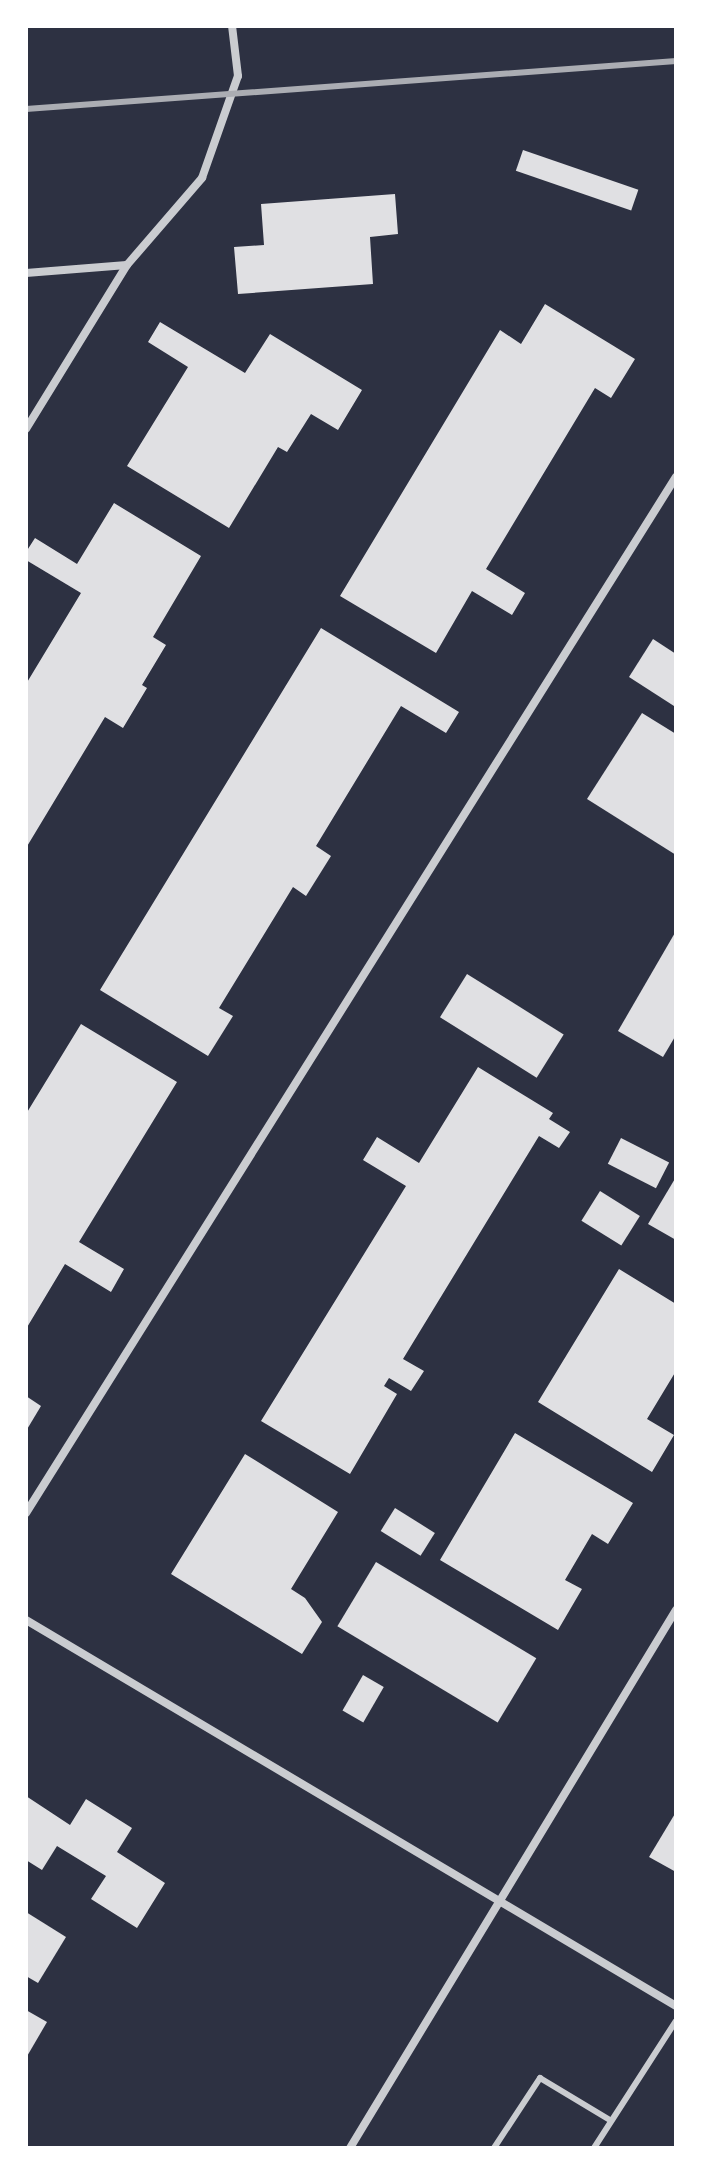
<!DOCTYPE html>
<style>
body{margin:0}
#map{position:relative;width:702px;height:2174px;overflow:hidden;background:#2d3142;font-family:Helvetica,sans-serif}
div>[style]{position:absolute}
.building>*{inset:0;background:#e0e0e3;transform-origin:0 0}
.service>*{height:6px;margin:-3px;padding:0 3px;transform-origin:3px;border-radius:3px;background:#caccd0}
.minor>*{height:8px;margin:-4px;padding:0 4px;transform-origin:4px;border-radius:4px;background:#caccd0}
.rail>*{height:6px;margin:-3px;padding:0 3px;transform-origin:3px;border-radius:3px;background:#abadb3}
span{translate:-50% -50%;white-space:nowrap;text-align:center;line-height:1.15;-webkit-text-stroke:8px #fff;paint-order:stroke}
.frame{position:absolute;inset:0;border:28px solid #fff;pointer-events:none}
</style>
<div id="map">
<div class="building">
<i style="left:523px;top:150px;width:122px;height:22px;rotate:19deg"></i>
<i style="clip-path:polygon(395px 194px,398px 234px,370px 237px,373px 284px,238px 294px,234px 247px,264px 245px,261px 204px)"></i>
<i style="clip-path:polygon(545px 304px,635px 359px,611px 398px,595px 388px,486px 569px,525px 593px,512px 615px,472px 591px,436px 653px,340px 596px,500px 330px,521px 344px)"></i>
<i style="clip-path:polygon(160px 322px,245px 373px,270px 334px,362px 390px,338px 430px,311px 414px,287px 452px,278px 447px,229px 528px,127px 466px,188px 367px,148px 342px)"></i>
<i style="clip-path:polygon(114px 503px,201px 556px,153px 637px,166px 645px,142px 685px,147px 688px,123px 728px,105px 717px,26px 848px,26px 684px,81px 593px,26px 560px,26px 552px,35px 538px,77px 564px)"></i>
<i style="clip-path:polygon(321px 628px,459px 712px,446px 733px,401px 706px,316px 846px,331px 856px,306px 896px,293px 887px,219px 1008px,233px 1016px,208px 1056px,100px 990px)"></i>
<i style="clip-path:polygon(653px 639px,676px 654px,674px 706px,629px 677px)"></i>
<i style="clip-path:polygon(642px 713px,676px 734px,676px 855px,587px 799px)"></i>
<i style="clip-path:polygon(676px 931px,676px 1035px,663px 1057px,618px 1031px)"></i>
<i style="left:467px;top:974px;width:114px;height:51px;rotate:32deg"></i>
<i style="clip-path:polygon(81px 1024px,177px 1082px,79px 1242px,124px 1269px,111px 1292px,65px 1264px,26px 1329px,26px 1114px)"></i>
<i style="clip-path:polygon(478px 1067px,553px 1113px,549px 1119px,570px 1132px,559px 1148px,539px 1136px,403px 1359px,424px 1371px,411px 1391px,389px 1378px,384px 1386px,397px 1394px,350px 1474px,261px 1421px,406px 1186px,363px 1160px,377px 1137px,419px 1163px)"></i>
<i style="left:621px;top:1138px;width:54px;height:29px;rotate:27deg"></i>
<i style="clip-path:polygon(676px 1177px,676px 1240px,648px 1224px)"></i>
<i style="left:600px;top:1191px;width:47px;height:35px;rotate:32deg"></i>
<i style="clip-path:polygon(619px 1269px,676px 1304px,676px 1371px,647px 1419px,674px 1435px,652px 1472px,538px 1402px)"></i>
<i style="clip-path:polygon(26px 1396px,41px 1406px,26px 1431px)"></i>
<i style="clip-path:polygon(515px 1433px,633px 1503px,608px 1544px,592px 1534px,565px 1580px,582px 1589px,558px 1630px,440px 1560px)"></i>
<i style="clip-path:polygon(245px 1454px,338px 1512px,291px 1589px,305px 1598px,322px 1622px,302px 1654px,171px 1574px)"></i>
<i style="left:395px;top:1508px;width:47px;height:27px;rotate:32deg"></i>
<i style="left:376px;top:1562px;width:187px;height:75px;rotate:31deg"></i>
<i style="left:363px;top:1675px;width:24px;height:41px;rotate:30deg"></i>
<i style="clip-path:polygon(26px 1796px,70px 1825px,86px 1799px,132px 1828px,117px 1852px,165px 1883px,137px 1928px,91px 1899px,106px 1876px,57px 1846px,42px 1870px,26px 1860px)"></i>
<i style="clip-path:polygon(676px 1812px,676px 1872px,649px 1857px)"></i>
<i style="clip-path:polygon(26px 1912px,66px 1937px,38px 1983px,26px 1976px)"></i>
<i style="clip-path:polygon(26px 2010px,47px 2022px,26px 2058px)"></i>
</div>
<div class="service">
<i style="left:494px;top:2148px;width:84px;rotate:-56.7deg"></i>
<i style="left:540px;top:2078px;width:82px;rotate:31deg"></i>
<i style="left:594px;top:2148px;width:151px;rotate:-57.2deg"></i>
</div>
<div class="minor">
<i style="left:26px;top:273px;width:101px;rotate:-4.5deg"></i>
<i style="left:26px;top:429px;width:193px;rotate:-58.4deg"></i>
<i style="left:127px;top:265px;width:115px;rotate:-49.2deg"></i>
<i style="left:202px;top:178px;width:108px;rotate:-70.6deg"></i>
<i style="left:238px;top:76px;width:50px;rotate:-96.8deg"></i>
<i style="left:26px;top:1513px;width:1223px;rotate:-57.9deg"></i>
<i style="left:26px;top:1620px;width:756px;rotate:30.7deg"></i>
<i style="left:350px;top:2148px;width:629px;rotate:-58.79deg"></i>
</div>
<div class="rail">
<i style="left:26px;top:109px;width:652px;rotate:-4.22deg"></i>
</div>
<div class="frame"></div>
</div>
